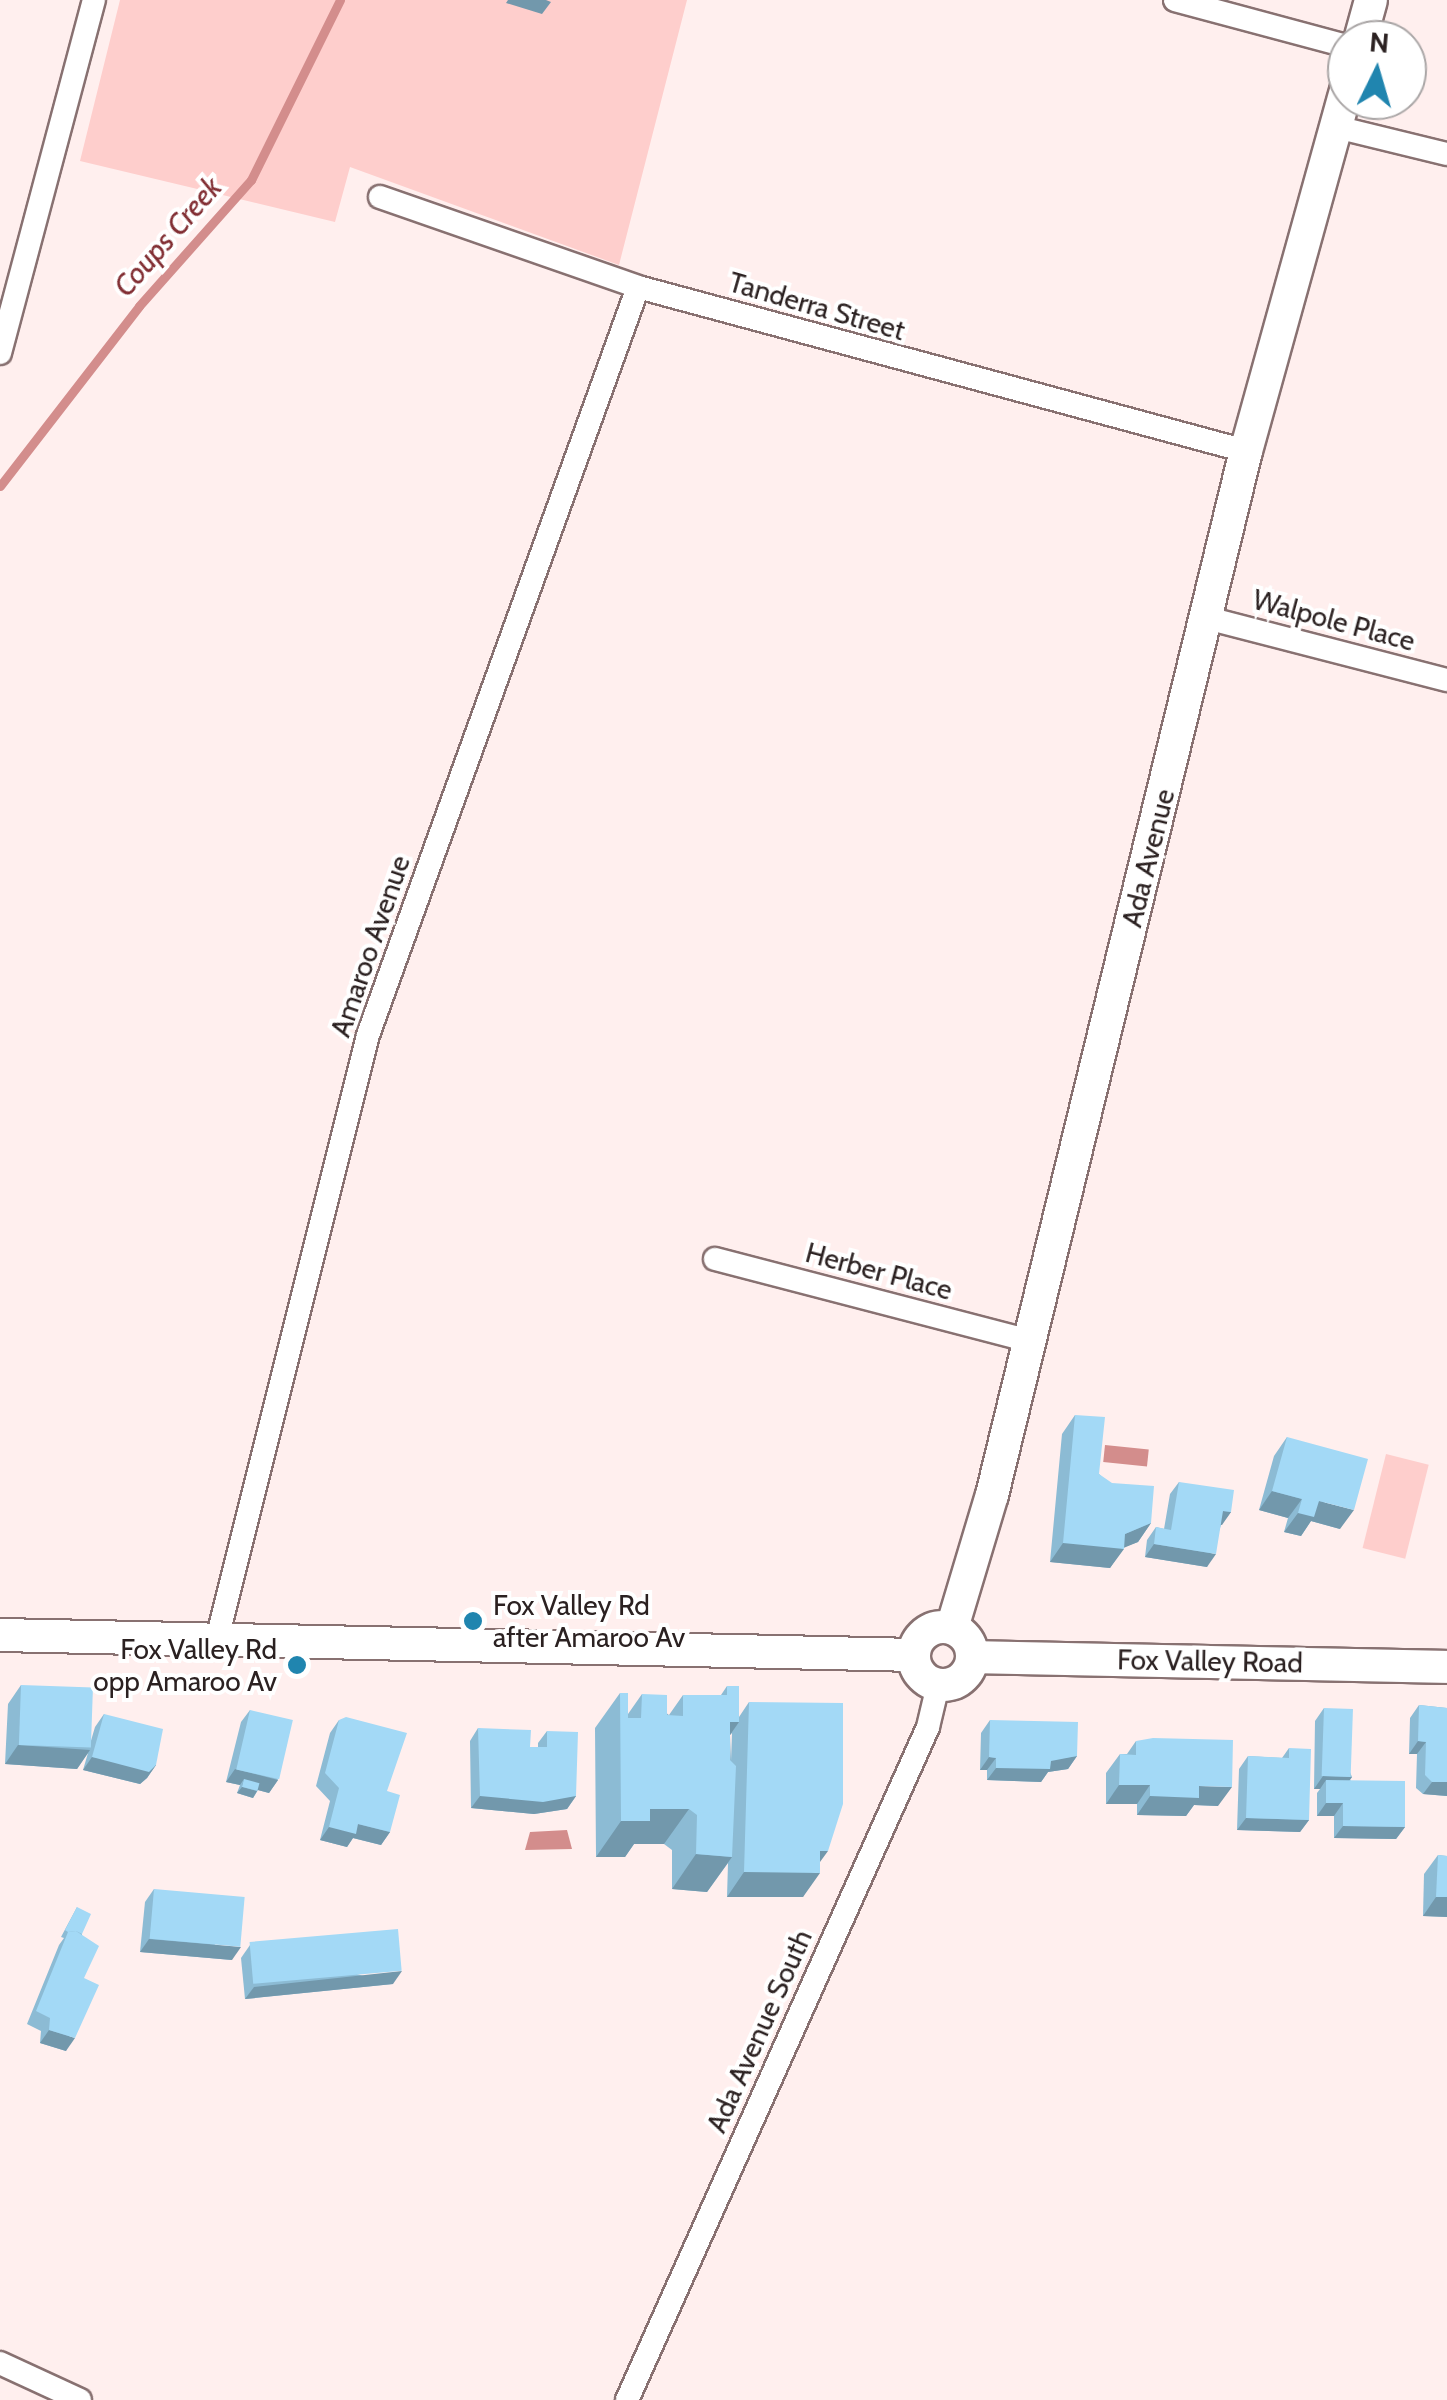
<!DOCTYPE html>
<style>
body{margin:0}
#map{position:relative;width:1447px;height:2400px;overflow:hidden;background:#ffefee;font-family:Cabin,sans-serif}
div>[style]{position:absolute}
.green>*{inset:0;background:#fececc;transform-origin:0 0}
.water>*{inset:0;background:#d38d8c;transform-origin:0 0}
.stream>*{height:9px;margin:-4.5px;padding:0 4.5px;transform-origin:4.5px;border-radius:4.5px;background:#d38d8c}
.roads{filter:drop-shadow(2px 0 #887171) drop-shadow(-2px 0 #887171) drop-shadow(0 2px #887171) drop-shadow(0 -2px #887171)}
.street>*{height:22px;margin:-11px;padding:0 11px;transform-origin:11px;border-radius:11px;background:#fff}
.secondary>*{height:32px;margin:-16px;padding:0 16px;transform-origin:16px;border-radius:16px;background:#fff}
.secondary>.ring{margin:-16px;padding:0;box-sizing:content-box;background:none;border:32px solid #fff;border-radius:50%}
.wall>*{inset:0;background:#8cbbd4}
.shaded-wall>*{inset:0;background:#7298ac}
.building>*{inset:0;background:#a3d9f6;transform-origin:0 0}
.dots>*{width:28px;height:28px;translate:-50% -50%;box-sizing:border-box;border:5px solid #fff;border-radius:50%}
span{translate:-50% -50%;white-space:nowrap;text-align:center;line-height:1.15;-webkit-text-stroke:8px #fff;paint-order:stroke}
.street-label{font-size:28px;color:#2b2121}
.poi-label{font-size:28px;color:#2b2121}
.left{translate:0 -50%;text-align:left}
.right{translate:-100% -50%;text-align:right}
.water-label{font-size:30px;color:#812d32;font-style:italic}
.north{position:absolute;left:1327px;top:20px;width:100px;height:100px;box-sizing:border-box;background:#fff;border:2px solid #aaa6a6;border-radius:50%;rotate:5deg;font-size:28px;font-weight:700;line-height:40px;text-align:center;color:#2b2121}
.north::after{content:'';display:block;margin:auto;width:35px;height:45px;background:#2085af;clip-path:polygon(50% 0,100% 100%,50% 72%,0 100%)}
</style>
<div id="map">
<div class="green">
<i style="clip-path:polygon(120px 0,687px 0,619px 265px,350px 167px,335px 222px,80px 161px)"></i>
<i style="left:1386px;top:1454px;width:44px;height:97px;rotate:14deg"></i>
</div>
<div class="water">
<i style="left:1105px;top:1445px;width:44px;height:17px;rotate:6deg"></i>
<i style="clip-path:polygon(567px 1830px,572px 1849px,525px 1850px,530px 1832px)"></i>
</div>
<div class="stream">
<i style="left:0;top:486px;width:227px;rotate:-52.3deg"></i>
<i style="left:139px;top:306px;width:169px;rotate:-48.4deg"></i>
<i style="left:251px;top:180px;width:201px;rotate:-63.7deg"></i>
</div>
<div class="roads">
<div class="street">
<i style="left:1175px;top:0;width:178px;rotate:15deg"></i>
<i style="left:1336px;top:127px;width:114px;rotate:13.7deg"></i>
<i style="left:380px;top:197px;width:273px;rotate:19.2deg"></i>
<i style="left:638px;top:287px;width:630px;rotate:15.1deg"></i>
<i style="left:0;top:353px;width:365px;rotate:-75.1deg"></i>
<i style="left:1207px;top:618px;width:248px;rotate:14.5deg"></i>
<i style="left:715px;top:1259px;width:325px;rotate:14.6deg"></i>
<i style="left:216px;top:1643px;width:627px;rotate:-75.96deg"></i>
<i style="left:368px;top:1035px;width:795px;rotate:-70.15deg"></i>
<i style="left:0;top:2363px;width:88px;rotate:24.8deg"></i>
<i style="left:627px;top:2400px;width:737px;rotate:-65.9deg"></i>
<i style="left:928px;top:1727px;width:43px;rotate:-76.6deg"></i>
</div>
<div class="secondary">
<i style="left:1360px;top:40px;width:41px;rotate:-74.6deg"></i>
<i class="ring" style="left:914px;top:1627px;width:26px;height:26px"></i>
<i style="left:952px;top:1628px;width:139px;rotate:-73.3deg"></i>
<i style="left:992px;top:1495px;width:1074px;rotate:-76.33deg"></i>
<i style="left:1246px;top:451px;width:377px;rotate:-74.5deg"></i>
<i style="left:0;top:1635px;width:914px;rotate:1.25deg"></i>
<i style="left:973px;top:1657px;width:474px;rotate:1.2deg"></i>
</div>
</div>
<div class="wall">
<i style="clip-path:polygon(1075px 1415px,1099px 1474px,1151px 1523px,1138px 1542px,1124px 1547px,1110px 1568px,1050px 1562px,1062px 1434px)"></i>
<i style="clip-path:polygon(1287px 1437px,1340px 1529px,1311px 1521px,1301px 1536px,1284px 1532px,1288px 1518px,1259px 1510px,1274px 1456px)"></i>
<i style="clip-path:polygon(1179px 1482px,1231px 1512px,1221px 1525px,1207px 1567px,1145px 1557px,1147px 1540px,1156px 1527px,1164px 1529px,1170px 1494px)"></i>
<i style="clip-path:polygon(21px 1685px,90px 1744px,95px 1727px,104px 1714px,156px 1765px,147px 1778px,140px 1784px,83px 1770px,88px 1753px,77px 1769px,5px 1764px,8px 1704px)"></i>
<i style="clip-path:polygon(evenodd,727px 1686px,739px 1717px,749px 1702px,820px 1861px,803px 1897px,727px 1897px,728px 1863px,707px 1892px,672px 1889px,672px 1850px,664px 1844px,634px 1844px,625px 1857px,596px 1857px,595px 1728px,620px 1693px,628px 1714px,642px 1694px,669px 1715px,683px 1695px,721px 1695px,727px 1686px,732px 1733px,731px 1761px,730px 1735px,732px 1733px)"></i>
<i style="clip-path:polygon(1419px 1705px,1447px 1708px,1447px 1796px,1423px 1794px,1416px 1788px,1417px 1754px,1409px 1754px,1410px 1718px)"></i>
<i style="clip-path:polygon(1324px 1708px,1352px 1777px,1350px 1780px,1405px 1827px,1396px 1839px,1334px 1838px,1334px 1816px,1317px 1816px,1317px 1793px,1320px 1789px,1314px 1789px,1315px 1721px)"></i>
<i style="clip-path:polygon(250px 1710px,278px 1780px,269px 1793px,258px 1790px,253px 1798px,237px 1793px,240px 1785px,226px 1782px,241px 1722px)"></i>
<i style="clip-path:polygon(339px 1720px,387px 1791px,390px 1832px,381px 1845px,353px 1838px,347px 1847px,320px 1840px,330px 1801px,316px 1786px,330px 1733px)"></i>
<i style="clip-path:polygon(990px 1720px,1077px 1756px,1068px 1769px,1048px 1772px,1041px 1782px,987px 1780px,987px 1770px,980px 1770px,981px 1733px)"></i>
<i style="clip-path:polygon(478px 1728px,530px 1747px,538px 1747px,538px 1743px,547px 1731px,576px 1796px,567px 1809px,534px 1814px,471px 1808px,470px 1741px)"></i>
<i style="clip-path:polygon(1136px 1741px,1218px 1806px,1194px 1805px,1186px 1816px,1137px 1815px,1137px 1804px,1106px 1804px,1106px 1773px,1120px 1754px,1127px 1754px)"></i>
<i style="clip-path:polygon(1289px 1748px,1309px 1820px,1300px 1832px,1237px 1830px,1239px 1769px,1248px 1756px,1282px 1758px)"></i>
<i style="clip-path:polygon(1438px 1855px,1447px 1856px,1447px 1917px,1423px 1916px,1424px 1874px)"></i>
<i style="clip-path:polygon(154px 1889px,232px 1960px,140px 1952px,145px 1902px)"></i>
<i style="clip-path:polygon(77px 1907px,82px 1934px,84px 1978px,66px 2051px,40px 2043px,41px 2031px,27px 2024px,59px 1945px,64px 1938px,61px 1937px)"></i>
<i style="clip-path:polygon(250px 1945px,393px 1984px,245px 1999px,241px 1958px)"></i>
</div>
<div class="shaded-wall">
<i style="clip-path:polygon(508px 0,546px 0,551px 2px,542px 14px,506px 3px)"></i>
<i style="clip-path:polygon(1272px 1491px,1302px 1499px,1288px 1518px,1259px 1510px)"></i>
<i style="clip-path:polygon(1319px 1501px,1354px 1510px,1340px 1529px,1311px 1521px,1301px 1536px,1284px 1532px,1298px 1513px)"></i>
<i style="clip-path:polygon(1223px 1511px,1231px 1512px,1222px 1525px,1214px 1524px)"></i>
<i style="clip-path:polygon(1151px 1523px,1138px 1542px,1121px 1549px,1124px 1549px,1110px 1568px,1050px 1562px,1063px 1543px,1125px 1534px)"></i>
<i style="clip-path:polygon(1154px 1544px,1216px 1554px,1207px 1567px,1145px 1557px)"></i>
<i style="clip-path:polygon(730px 1722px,739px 1722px,714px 1758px)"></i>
<i style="clip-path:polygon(1418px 1741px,1426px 1742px,1417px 1754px,1409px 1754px)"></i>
<i style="clip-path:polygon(18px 1745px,90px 1750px,77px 1769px,5px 1764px)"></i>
<i style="clip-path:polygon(1077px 1756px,1068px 1769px,1048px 1772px,1041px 1782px,987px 1780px,996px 1768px)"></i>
<i style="clip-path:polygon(92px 1757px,156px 1765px,147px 1778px,140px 1784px,83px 1770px)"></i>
<i style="clip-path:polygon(989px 1757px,996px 1758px,987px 1770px,980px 1770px)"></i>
<i style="clip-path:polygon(235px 1769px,278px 1780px,269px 1793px,242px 1786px,244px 1779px,240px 1785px,226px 1782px)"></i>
<i style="clip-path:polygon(1323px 1776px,1352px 1777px,1343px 1789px,1326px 1780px,1320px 1789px,1314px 1789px)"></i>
<i style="clip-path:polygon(1432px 1782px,1447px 1782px,1447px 1796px,1423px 1794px)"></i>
<i style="clip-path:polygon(1119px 1785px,1150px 1785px,1137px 1804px,1106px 1804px)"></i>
<i style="clip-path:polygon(1199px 1786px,1232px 1787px,1218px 1806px,1194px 1805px,1186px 1816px,1137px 1815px,1150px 1796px)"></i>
<i style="clip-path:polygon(242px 1787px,257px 1791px,253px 1798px,237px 1793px)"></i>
<i style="clip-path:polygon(480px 1796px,576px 1796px,567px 1809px,534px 1814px,471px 1808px)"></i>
<i style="clip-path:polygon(1326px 1803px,1343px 1803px,1334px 1816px,1317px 1816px)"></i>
<i style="clip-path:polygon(650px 1809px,689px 1809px,664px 1844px,634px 1844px,625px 1857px,596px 1857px,621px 1821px)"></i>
<i style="clip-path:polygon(1246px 1818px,1309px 1820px,1300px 1832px,1237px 1830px)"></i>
<i style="clip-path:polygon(358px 1824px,390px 1832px,381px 1845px,353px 1838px,347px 1847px,320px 1840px,329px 1827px)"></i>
<i style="clip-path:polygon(1343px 1826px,1405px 1827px,1396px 1839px,1334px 1838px)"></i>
<i style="clip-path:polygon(820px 1851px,828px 1851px,812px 1873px,820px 1873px,803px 1897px,727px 1897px,744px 1872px)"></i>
<i style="clip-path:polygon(696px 1854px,732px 1857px,707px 1892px,672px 1889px)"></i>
<i style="clip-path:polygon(1436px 1897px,1447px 1897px,1447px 1917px,1423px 1916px)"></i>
<i style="clip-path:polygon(149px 1939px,241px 1947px,232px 1960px,140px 1952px)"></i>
<i style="clip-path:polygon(402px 1971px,393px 1984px,245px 1999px,254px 1987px)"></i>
<i style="clip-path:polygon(49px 2030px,75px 2038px,66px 2051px,40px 2043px)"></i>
</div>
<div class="building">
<i style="clip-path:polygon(1075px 1415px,1105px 1417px,1099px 1474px,1112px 1483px,1154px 1486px,1151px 1523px,1125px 1534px,1124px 1549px,1063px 1543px)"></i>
<i style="clip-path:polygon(1287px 1437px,1368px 1459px,1354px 1510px,1319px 1501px,1314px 1517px,1298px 1513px,1302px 1499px,1272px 1491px)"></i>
<i style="clip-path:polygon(1179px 1482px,1234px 1490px,1231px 1512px,1223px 1511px,1216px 1554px,1154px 1544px,1156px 1527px,1171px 1530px)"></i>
<i style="left:21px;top:1685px;width:72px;height:60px;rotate:2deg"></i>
<i style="clip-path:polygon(727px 1686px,739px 1686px,739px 1722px,730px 1722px,730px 1760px,736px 1766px,732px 1857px,696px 1854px,697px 1815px,689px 1809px,650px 1809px,650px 1821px,621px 1821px,620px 1693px,628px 1693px,628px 1718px,641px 1718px,642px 1694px,667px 1695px,667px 1715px,683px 1716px,683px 1695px,727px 1695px)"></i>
<i style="clip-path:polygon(749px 1702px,843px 1703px,843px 1804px,828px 1851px,820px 1851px,820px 1873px,744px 1872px)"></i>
<i style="clip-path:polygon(1419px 1705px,1447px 1708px,1447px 1782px,1432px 1782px,1425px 1775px,1426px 1742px,1418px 1741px)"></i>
<i style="left:1324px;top:1708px;width:29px;height:68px;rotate:2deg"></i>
<i style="left:250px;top:1710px;width:44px;height:61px;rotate:13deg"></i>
<i style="clip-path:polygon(104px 1714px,163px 1729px,156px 1765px,149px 1772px,92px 1757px)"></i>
<i style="clip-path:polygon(346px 1717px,407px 1733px,387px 1791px,400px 1795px,390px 1832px,358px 1824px,356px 1834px,329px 1827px,339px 1788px,325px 1773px,339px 1720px)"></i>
<i style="clip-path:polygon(990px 1720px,1078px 1722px,1077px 1756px,1051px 1761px,1050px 1769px,996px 1768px,996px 1758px,989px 1757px)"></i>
<i style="clip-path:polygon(478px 1728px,531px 1730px,530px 1747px,547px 1747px,547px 1731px,578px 1732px,576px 1796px,543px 1802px,480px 1796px)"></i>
<i style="clip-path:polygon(1153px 1738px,1233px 1740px,1232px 1787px,1199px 1786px,1199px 1798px,1150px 1796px,1150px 1785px,1119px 1785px,1120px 1754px,1136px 1755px,1136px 1741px)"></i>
<i style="clip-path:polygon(1289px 1748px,1311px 1749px,1309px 1820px,1246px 1818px,1248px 1756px,1289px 1758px)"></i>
<i style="left:244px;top:1779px;width:16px;height:8px;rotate:15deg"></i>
<i style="clip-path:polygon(1326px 1780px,1405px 1781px,1405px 1827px,1343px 1826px,1343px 1803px,1326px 1803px)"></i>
<i style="clip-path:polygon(1438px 1855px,1447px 1856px,1447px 1897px,1436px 1897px)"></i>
<i style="left:154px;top:1889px;width:91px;height:50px;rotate:5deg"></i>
<i style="clip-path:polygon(77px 1907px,91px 1914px,82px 1934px,76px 1931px,68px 1932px,65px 1930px)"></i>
<i style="left:398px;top:1929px;width:42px;height:149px;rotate:85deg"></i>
<i style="clip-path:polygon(76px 1931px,99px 1946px,84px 1978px,99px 1985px,75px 2038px,49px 2030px,50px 2018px,36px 2011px,68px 1932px)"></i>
</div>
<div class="dots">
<i style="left:473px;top:1621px;background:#2085af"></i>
<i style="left:297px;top:1665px;background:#2085af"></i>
</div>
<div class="street-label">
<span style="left:817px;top:306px;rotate:16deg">Tanderra Street</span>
<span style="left:1334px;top:620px;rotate:15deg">Walpole Place</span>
<span style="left:1148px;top:858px;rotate:-76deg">Ada Avenue</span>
<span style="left:370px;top:946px;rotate:-71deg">Amaroo Avenue</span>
<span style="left:879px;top:1271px;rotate:15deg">Herber Place</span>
<span style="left:1210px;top:1661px;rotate:1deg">Fox Valley Road</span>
<span style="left:759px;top:2031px;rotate:-66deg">Ada Avenue South</span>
</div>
<div class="poi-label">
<span class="left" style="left:493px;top:1621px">Fox Valley Rd<br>after Amaroo Av</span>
<span class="right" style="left:277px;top:1665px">Fox Valley Rd<br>opp Amaroo Av</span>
</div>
<div class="water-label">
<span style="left:168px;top:237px;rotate:-49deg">Coups Creek</span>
</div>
<div class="north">N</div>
</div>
